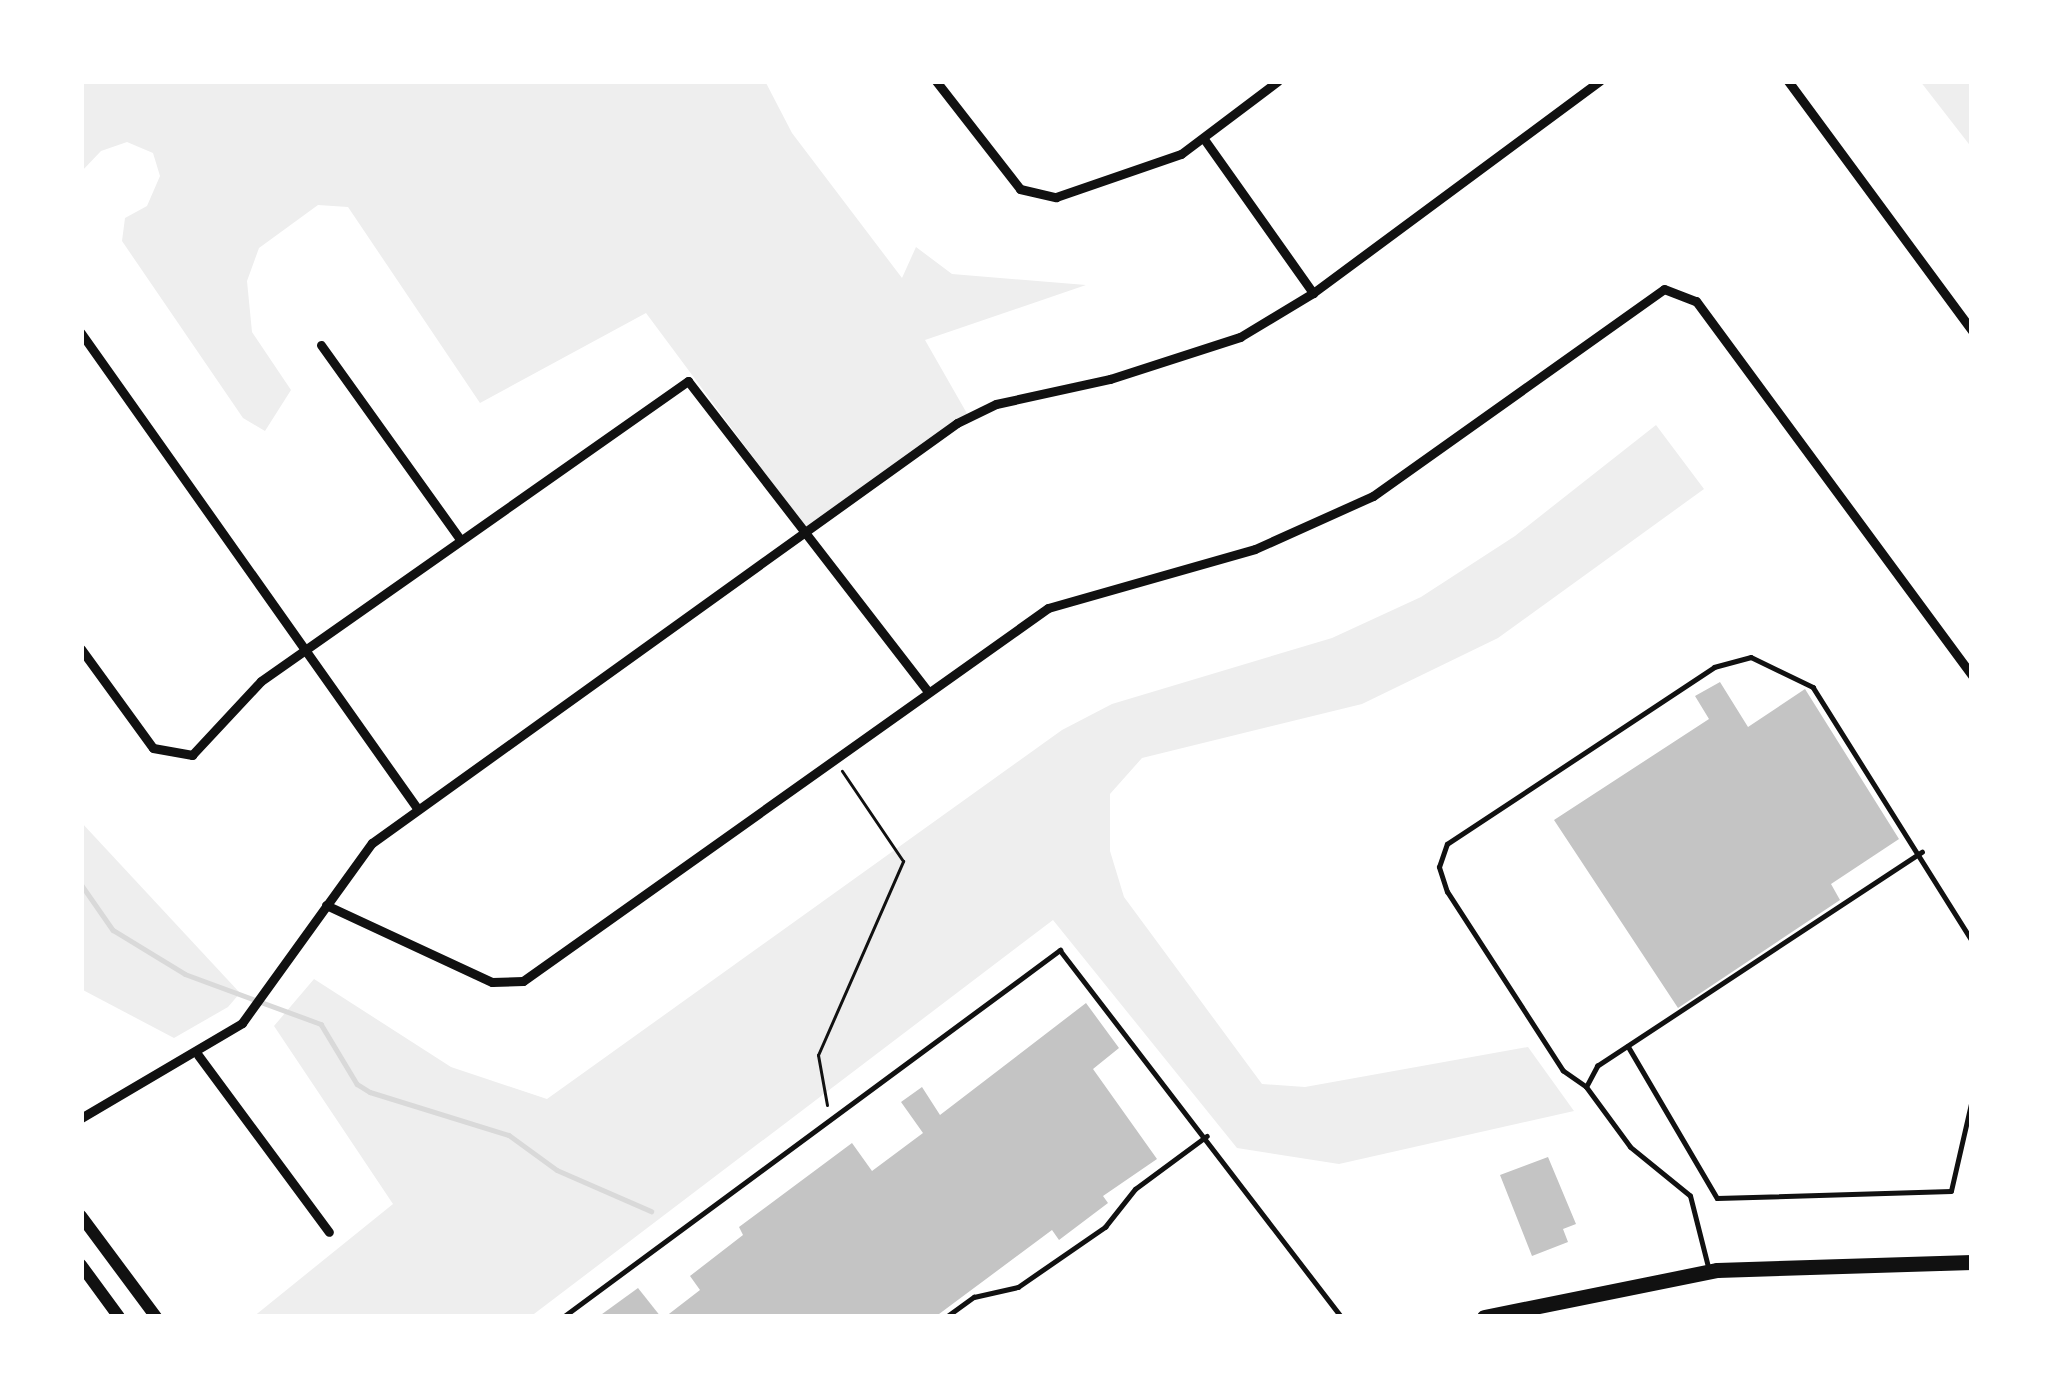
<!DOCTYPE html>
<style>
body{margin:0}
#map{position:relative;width:2053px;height:1398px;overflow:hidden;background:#fff;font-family:Quicksand,sans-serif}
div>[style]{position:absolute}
.green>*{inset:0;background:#eee}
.stream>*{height:4.5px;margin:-2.25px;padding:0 2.25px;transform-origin:2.25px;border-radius:2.25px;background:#d9d9d9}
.building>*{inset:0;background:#c4c4c4}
.path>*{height:3px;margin:-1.5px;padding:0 1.5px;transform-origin:1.5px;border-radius:1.5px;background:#111}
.service>*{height:4.5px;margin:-2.25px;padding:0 2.25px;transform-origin:2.25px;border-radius:2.25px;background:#111}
.minor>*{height:9px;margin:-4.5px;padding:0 4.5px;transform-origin:4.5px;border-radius:4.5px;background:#111}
.tertiary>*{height:12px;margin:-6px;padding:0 6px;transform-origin:6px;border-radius:6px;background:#111}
.primary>*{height:15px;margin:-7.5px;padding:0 7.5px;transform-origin:7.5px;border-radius:7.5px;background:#111}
span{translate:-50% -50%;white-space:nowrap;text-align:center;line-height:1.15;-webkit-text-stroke:12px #fff;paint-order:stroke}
.frame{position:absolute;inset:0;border:84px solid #fff;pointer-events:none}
</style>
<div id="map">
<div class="green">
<i style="clip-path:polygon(81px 81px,765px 81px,792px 133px,902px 278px,916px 247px,952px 274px,1086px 285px,925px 340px,969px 417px,808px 531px,646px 313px,480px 403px,348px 207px,318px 205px,259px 248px,247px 281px,252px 332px,291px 390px,265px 431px,243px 418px,122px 241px,125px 218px,147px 206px,160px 176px,153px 153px,127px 142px,101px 151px,81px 172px)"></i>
<i style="clip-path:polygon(1920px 81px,1972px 81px,1972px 148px)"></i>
<i style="clip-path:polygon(1656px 425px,1704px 489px,1498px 638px,1362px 704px,1142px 758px,1110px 794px,1110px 851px,1124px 897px,1262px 1084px,1305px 1087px,1528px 1047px,1574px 1111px,1339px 1164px,1237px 1148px,1053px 920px,530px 1317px,253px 1317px,393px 1204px,274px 1026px,314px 979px,451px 1067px,547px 1099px,1062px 730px,1112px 704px,1332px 638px,1421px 597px,1515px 536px)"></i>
<i style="clip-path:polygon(81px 822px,240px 993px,228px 1007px,174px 1038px,81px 989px)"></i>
</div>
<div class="stream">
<i style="left:81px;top:884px;width:56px;rotate:55.2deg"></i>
<i style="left:113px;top:930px;width:84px;rotate:31.4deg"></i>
<i style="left:185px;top:974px;width:145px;rotate:20.2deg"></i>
<i style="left:321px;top:1024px;width:70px;rotate:59deg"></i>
<i style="left:357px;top:1084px;width:15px;rotate:32deg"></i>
<i style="left:370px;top:1092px;width:145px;rotate:17.2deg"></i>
<i style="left:509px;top:1135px;width:59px;rotate:36.1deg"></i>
<i style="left:557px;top:1170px;width:103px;rotate:23.6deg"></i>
</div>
<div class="building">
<i style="clip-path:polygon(1720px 682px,1748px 727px,1805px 689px,1899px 839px,1831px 884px,1840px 900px,1678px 1008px,1554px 820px,1709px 719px,1695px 696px)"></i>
<i style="clip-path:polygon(1086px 1003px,1119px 1048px,1093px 1069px,1157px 1159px,1103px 1196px,1108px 1203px,1059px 1240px,1052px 1230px,935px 1317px,665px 1317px,700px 1290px,690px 1276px,743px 1235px,739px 1227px,852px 1143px,872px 1171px,923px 1133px,901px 1102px,922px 1087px,940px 1115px)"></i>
<i style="clip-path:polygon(1548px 1157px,1576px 1224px,1563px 1229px,1568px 1242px,1532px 1256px,1500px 1175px)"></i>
<i style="clip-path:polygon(638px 1288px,661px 1317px,598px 1317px)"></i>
</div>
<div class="path">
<i style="left:827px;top:1105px;width:51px;rotate:-100.2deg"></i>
<i style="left:818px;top:1055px;width:212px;rotate:-66.3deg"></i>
<i style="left:903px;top:861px;width:109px;rotate:-124.1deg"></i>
</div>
<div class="service">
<i style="left:1628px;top:1046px;width:176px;rotate:59.6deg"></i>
<i style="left:1717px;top:1198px;width:234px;rotate:-1.7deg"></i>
<i style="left:1951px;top:1191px;width:94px;rotate:-77.1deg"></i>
<i style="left:1586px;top:1087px;width:24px;rotate:-62deg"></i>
<i style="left:1597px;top:1066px;width:389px;rotate:-33.4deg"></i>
<i style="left:1708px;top:1267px;width:73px;rotate:-104.2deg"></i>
<i style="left:1690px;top:1196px;width:77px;rotate:-140.8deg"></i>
<i style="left:1630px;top:1147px;width:74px;rotate:-126.3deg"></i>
<i style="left:1586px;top:1087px;width:28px;rotate:-145deg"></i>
<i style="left:1563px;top:1071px;width:213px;rotate:-122.9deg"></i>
<i style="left:1447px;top:892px;width:26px;rotate:-108deg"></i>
<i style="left:1439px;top:867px;width:24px;rotate:-71deg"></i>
<i style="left:1447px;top:844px;width:320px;rotate:-33.5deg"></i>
<i style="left:1714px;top:667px;width:38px;rotate:-15deg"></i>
<i style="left:1751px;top:657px;width:69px;rotate:25.8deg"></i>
<i style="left:1813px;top:687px;width:299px;rotate:57.9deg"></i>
<i style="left:563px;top:1317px;width:618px;rotate:-36.44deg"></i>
<i style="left:1060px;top:950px;width:463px;rotate:52.5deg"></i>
<i style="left:946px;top:1317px;width:34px;rotate:-36deg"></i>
<i style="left:974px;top:1297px;width:45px;rotate:-12.8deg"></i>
<i style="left:1018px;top:1287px;width:106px;rotate:-34.6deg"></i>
<i style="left:1105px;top:1227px;width:48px;rotate:-51.7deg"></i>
<i style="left:1135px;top:1189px;width:89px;rotate:-36.4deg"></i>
</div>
<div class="minor">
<i style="left:936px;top:81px;width:137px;rotate:52.1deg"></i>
<i style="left:1020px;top:189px;width:37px;rotate:13deg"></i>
<i style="left:1056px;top:197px;width:132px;rotate:-19deg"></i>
<i style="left:1181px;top:154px;width:121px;rotate:-37deg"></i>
<i style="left:1788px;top:81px;width:310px;rotate:53.6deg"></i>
<i style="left:1204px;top:139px;width:189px;rotate:54.7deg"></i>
<i style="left:81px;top:333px;width:582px;rotate:54.73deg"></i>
<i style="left:321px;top:345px;width:239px;rotate:54.4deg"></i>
<i style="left:81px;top:649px;width:122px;rotate:54deg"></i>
<i style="left:153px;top:748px;width:40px;rotate:10deg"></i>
<i style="left:192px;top:755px;width:101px;rotate:-47deg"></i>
<i style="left:261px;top:681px;width:522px;rotate:-35.09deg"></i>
<i style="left:688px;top:381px;width:393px;rotate:52.3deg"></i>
<i style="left:326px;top:905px;width:183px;rotate:24.9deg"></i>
<i style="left:492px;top:982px;width:31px;rotate:-2deg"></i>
<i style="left:523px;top:981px;width:644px;rotate:-35.39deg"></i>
<i style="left:1048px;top:608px;width:215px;rotate:-15.9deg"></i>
<i style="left:1255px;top:549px;width:129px;rotate:-24.2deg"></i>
<i style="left:1373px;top:496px;width:357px;rotate:-35.4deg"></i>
<i style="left:1664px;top:289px;width:34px;rotate:21deg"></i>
<i style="left:1696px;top:301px;width:466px;rotate:53.6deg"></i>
<i style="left:198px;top:1055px;width:220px;rotate:53.5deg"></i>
<i style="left:81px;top:1118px;width:187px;rotate:-30.5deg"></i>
<i style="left:242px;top:1023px;width:222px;rotate:-54.2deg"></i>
<i style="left:372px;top:843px;width:720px;rotate:-35.68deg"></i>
<i style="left:957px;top:423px;width:43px;rotate:-26deg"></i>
<i style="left:996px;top:404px;width:117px;rotate:-12.4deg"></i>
<i style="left:1110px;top:379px;width:137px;rotate:-17.9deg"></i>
<i style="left:1240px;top:337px;width:85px;rotate:-31.1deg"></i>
<i style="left:1313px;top:293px;width:357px;rotate:-36.5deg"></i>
</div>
<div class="tertiary">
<i style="left:81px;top:1216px;width:126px;rotate:53.4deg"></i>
<i style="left:81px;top:1265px;width:64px;rotate:53.8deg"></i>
</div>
<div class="primary">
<i style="left:1484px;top:1317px;width:238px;rotate:-11.4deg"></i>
<i style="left:1717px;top:1270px;width:255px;rotate:-1.8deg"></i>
</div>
<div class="frame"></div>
</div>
